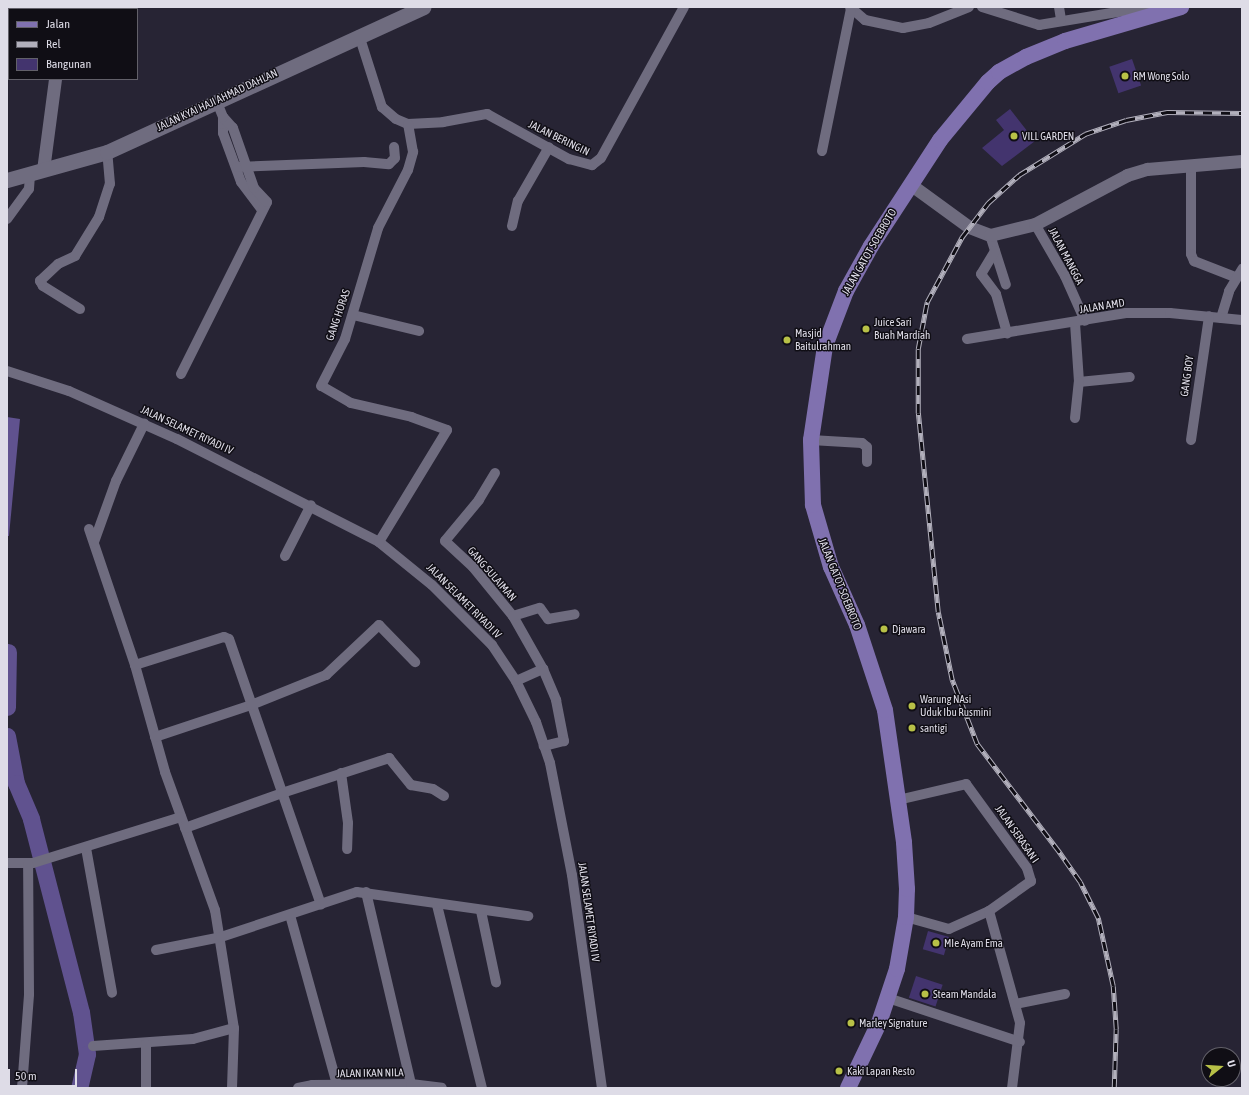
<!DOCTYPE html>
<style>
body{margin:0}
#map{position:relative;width:1249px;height:1095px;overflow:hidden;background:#272434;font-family:"Asap Condensed",sans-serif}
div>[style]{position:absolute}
.water>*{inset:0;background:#60528f}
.river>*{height:17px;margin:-8.5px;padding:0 8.5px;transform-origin:8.5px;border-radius:8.5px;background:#60528f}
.building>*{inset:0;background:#43346e;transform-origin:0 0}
.minor>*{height:10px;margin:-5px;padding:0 5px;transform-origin:5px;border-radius:5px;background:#6f6c7f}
.tertiary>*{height:13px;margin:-6.5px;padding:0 6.5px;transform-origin:6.5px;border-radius:6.5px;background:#6f6c7f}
.secondary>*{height:15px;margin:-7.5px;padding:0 7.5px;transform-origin:7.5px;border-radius:7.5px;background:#6f6c7f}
.primary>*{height:16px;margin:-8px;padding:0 8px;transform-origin:8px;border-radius:8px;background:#8071af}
.rail>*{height:4.5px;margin-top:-2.25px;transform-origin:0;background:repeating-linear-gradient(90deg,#100e15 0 9px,#b2b0bc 0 18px);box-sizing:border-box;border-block:1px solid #b2b0bc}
.dots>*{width:11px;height:11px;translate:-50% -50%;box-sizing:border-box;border:2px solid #100e15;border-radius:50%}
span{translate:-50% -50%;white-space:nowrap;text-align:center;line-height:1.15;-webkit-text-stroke:3px #100e15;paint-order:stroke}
.poi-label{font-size:11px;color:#dedce7}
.left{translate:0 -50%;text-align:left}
.street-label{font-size:11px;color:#dedce7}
.frame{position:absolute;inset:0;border:8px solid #dedce7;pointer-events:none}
.legend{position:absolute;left:8px;top:8px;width:130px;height:72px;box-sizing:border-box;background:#100e15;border:1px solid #626069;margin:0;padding:5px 7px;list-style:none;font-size:12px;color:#dedce7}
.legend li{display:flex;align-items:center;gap:8px;height:20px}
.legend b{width:20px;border:1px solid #626069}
.north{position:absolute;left:1201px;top:1047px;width:40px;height:40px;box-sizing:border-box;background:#100e15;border:1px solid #626069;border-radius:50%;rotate:73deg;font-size:11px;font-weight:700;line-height:16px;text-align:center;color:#dedce7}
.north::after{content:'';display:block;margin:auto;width:14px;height:18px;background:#b8c147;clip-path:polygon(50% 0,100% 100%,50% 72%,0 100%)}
.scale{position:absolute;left:8px;top:1069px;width:69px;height:18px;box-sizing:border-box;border:2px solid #dedce7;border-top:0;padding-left:5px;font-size:12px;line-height:14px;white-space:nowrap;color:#dedce7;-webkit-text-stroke:3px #100e15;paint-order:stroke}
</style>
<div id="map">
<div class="water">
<i style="clip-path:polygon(7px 417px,20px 419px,9px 536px,7px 536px)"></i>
</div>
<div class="river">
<i style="left:7px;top:707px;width:55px;rotate:-89deg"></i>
<i style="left:7px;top:736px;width:48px;rotate:79.2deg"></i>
<i style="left:16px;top:783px;width:39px;rotate:67deg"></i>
<i style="left:31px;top:819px;width:199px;rotate:75.5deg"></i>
<i style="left:81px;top:1012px;width:42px;rotate:81.9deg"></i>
<i style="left:87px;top:1054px;width:35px;rotate:103deg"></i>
</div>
<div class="building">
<i style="left:1132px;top:59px;width:28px;height:24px;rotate:71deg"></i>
<i style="clip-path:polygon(1010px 109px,1035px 141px,1002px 166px,982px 148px,1004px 130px,996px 120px)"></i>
<i style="left:928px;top:931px;width:22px;height:19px;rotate:16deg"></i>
<i style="left:916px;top:976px;width:28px;height:23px;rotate:18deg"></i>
</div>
<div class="minor">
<i style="left:850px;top:7px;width:20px;rotate:41deg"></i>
<i style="left:865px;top:20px;width:39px;rotate:12deg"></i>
<i style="left:903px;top:28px;width:26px;rotate:-11deg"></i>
<i style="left:929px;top:23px;width:43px;rotate:-21.8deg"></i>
<i style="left:982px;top:7px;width:60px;rotate:17.5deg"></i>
<i style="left:1039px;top:25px;width:110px;rotate:-9.4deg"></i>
<i style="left:1059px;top:7px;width:13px;rotate:81deg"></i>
<i style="left:359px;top:35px;width:76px;rotate:72.3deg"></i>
<i style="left:382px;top:107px;width:18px;rotate:41deg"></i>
<i style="left:396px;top:119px;width:13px;rotate:23deg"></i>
<i style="left:408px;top:124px;width:35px;rotate:-3deg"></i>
<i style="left:443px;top:122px;width:45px;rotate:-10.3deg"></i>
<i style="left:487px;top:114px;width:94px;rotate:28.8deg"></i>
<i style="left:569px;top:159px;width:24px;rotate:15deg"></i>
<i style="left:592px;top:165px;width:11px;rotate:-38deg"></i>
<i style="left:601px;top:158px;width:172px;rotate:-61.2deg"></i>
<i style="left:223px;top:117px;width:16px;rotate:90deg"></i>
<i style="left:223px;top:133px;width:52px;rotate:69.8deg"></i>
<i style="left:241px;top:182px;width:34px;rotate:53deg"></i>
<i style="left:822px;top:151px;width:146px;rotate:-78.5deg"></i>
<i style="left:1191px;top:165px;width:89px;rotate:90deg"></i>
<i style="left:1191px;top:254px;width:8px;rotate:67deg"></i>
<i style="left:1194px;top:261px;width:44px;rotate:21.3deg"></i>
<i style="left:237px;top:167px;width:127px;rotate:-2.3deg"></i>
<i style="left:364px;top:162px;width:25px;rotate:5deg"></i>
<i style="left:389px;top:164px;width:8px;rotate:-45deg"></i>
<i style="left:395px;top:158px;width:11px;rotate:-95deg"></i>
<i style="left:7px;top:219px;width:37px;rotate:-54deg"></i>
<i style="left:29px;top:189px;width:16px;rotate:-86deg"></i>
<i style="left:1035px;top:224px;width:60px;rotate:60deg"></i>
<i style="left:1065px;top:276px;width:49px;rotate:66deg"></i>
<i style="left:512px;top:226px;width:26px;rotate:-77deg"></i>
<i style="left:518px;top:201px;width:62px;rotate:-60.1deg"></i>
<i style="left:990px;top:235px;width:52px;rotate:72.3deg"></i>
<i style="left:995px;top:251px;width:27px;rotate:121deg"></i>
<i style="left:981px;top:274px;width:25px;rotate:53deg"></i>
<i style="left:996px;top:294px;width:41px;rotate:74.2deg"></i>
<i style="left:80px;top:309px;width:44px;rotate:-148.1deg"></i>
<i style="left:43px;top:286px;width:6px;rotate:-121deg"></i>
<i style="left:40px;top:281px;width:25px;rotate:-43deg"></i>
<i style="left:58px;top:264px;width:19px;rotate:-25deg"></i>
<i style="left:75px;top:256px;width:46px;rotate:-58.4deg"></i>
<i style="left:99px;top:217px;width:35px;rotate:-72deg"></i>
<i style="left:110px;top:184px;width:32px;rotate:-95deg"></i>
<i style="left:353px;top:315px;width:68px;rotate:13.6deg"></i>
<i style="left:1221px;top:318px;width:28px;rotate:-73deg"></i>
<i style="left:1229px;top:291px;width:26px;rotate:-59deg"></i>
<i style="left:1075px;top:323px;width:59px;rotate:86.1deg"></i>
<i style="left:1079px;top:382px;width:51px;rotate:-5.6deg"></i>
<i style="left:967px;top:339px;width:161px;rotate:-9.3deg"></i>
<i style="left:1126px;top:313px;width:44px"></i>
<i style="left:1170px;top:313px;width:72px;rotate:5.6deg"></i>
<i style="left:7px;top:371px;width:65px;rotate:17.9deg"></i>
<i style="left:69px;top:391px;width:118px;rotate:24deg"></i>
<i style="left:177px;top:439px;width:227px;rotate:27deg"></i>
<i style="left:379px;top:542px;width:68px;rotate:39.1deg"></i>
<i style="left:432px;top:585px;width:85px;rotate:45deg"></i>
<i style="left:492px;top:645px;width:43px;rotate:56.3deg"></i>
<i style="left:516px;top:681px;width:46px;rotate:64deg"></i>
<i style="left:536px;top:722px;width:43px;rotate:71.1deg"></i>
<i style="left:550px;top:763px;width:114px;rotate:78.9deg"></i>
<i style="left:572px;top:875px;width:215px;rotate:82deg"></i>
<i style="left:181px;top:374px;width:192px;rotate:-63.4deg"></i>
<i style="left:267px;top:202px;width:19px;rotate:-133deg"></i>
<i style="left:254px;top:188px;width:64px;rotate:-109.3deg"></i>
<i style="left:233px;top:128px;width:15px;rotate:-132deg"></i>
<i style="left:223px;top:117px;width:18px;rotate:-112deg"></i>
<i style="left:1075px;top:418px;width:36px;rotate:-84deg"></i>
<i style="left:811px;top:440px;width:51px;rotate:3.4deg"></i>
<i style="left:862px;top:443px;width:6px;rotate:39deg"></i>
<i style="left:867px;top:447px;width:15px;rotate:90deg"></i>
<i style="left:1191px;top:440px;width:125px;rotate:-81.7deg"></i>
<i style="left:495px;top:473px;width:31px;rotate:121deg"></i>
<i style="left:479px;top:500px;width:53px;rotate:129.7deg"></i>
<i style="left:445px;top:541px;width:38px;rotate:43deg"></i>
<i style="left:473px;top:567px;width:63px;rotate:50.8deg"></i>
<i style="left:513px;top:616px;width:61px;rotate:60.5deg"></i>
<i style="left:543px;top:669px;width:34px;rotate:67deg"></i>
<i style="left:556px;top:700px;width:42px;rotate:79deg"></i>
<i style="left:564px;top:741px;width:21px;rotate:166deg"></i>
<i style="left:89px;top:529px;width:144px;rotate:71.3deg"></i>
<i style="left:135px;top:665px;width:111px;rotate:74.3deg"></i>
<i style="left:165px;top:772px;width:147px;rotate:70.1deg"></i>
<i style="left:215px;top:910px;width:120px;rotate:80.9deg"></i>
<i style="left:234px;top:1028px;width:60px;rotate:91.9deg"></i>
<i style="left:94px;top:542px;width:65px;rotate:-70.2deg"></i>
<i style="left:116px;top:481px;width:64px;rotate:-63.8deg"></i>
<i style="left:379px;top:542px;width:131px;rotate:-58.7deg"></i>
<i style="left:447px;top:430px;width:37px;rotate:-160deg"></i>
<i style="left:412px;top:417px;width:63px;rotate:-167.1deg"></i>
<i style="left:351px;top:403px;width:34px;rotate:-150deg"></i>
<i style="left:321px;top:386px;width:53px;rotate:-62.9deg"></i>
<i style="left:345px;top:339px;width:116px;rotate:-73.4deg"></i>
<i style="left:378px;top:228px;width:65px;rotate:-62.7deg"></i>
<i style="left:408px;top:170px;width:19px;rotate:-74deg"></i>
<i style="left:413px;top:152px;width:28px;rotate:-100deg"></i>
<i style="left:285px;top:556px;width:57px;rotate:-63deg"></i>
<i style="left:513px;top:616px;width:28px;rotate:-17deg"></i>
<i style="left:540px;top:608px;width:14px;rotate:54deg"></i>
<i style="left:548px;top:619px;width:27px;rotate:-10deg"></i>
<i style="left:135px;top:665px;width:93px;rotate:-17.5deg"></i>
<i style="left:224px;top:637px;width:5px;rotate:22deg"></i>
<i style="left:229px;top:639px;width:281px;rotate:70.9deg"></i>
<i style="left:516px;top:681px;width:30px;rotate:-24deg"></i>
<i style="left:155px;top:737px;width:101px;rotate:-18.4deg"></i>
<i style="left:251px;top:705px;width:81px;rotate:-21.8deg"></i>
<i style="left:326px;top:675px;width:73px;rotate:-43.3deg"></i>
<i style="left:379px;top:625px;width:52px;rotate:45.8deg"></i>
<i style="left:341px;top:773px;width:50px;rotate:82deg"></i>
<i style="left:348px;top:823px;width:26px;rotate:92deg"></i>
<i style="left:898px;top:800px;width:70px;rotate:-13.2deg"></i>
<i style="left:966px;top:784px;width:104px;rotate:54deg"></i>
<i style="left:1027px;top:868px;width:14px;rotate:73deg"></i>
<i style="left:1031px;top:881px;width:52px;rotate:144.5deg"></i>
<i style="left:989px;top:911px;width:44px;rotate:155.8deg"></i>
<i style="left:949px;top:929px;width:45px;rotate:-164.4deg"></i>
<i style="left:185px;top:828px;width:103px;rotate:-19.8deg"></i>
<i style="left:282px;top:793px;width:113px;rotate:-18.1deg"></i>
<i style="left:389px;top:758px;width:35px;rotate:51deg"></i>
<i style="left:411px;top:785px;width:22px;rotate:10deg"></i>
<i style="left:433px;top:789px;width:13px;rotate:32deg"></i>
<i style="left:86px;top:848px;width:147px;rotate:79.8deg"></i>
<i style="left:7px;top:863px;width:26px"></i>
<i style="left:33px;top:863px;width:155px;rotate:-17.3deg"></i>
<i style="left:366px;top:892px;width:197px;rotate:76.8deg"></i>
<i style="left:437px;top:905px;width:188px;rotate:76.2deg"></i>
<i style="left:481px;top:911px;width:73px;rotate:78.1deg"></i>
<i style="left:989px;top:911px;width:116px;rotate:74.5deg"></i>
<i style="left:1020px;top:1023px;width:65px;rotate:97deg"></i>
<i style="left:290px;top:915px;width:176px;rotate:74.5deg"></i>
<i style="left:156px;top:950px;width:66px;rotate:-11.3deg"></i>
<i style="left:221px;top:937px;width:143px;rotate:-18.3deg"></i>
<i style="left:357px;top:892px;width:173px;rotate:8deg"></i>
<i style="left:888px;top:998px;width:139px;rotate:18.4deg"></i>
<i style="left:1015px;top:1004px;width:51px;rotate:-11.3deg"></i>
<i style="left:93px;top:1046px;width:100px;rotate:-4deg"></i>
<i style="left:193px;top:1039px;width:42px;rotate:-15deg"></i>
<i style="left:22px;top:1088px;width:94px;rotate:-85.7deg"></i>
<i style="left:29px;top:994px;width:130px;rotate:-90.4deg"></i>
<i style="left:146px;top:1088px;width:44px;rotate:-90deg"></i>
<i style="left:298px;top:1088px;width:14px;rotate:-12deg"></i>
<i style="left:312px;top:1085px;width:99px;rotate:-0.6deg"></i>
<i style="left:411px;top:1084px;width:31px;rotate:7deg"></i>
</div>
<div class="tertiary">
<i style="left:71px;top:9px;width:2px;rotate:-63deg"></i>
<i style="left:43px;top:170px;width:92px;rotate:-82.5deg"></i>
<i style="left:910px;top:184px;width:73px;rotate:36.1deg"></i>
<i style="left:969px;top:227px;width:22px;rotate:21deg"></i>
<i style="left:990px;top:235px;width:46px;rotate:-13.7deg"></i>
<i style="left:1035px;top:224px;width:104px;rotate:-28deg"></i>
<i style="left:1127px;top:175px;width:21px;rotate:-17deg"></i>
<i style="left:1147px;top:169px;width:95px;rotate:-4.8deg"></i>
</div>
<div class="secondary">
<i style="left:7px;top:180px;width:104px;rotate:-15.6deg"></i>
<i style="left:107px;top:152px;width:348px;rotate:-24.6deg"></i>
</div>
<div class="primary">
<i style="left:848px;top:1088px;width:72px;rotate:-64.5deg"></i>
<i style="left:879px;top:1023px;width:57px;rotate:-71.6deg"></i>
<i style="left:897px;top:969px;width:53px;rotate:-80.2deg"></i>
<i style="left:906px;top:917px;width:28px;rotate:-88deg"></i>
<i style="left:907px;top:889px;width:47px;rotate:-93.7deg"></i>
<i style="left:904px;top:842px;width:133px;rotate:-98.2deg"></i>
<i style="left:885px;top:710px;width:89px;rotate:-108.2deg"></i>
<i style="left:857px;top:625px;width:64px;rotate:-114.1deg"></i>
<i style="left:831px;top:567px;width:65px;rotate:-106.2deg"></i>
<i style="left:813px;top:505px;width:65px;rotate:-91.8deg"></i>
<i style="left:811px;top:440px;width:95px;rotate:-81.5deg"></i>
<i style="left:825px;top:346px;width:59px;rotate:-69.1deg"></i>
<i style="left:846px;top:291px;width:51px;rotate:-60.9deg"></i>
<i style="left:871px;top:246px;width:126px;rotate:-56.9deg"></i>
<i style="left:940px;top:140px;width:75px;rotate:-50.4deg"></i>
<i style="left:988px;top:82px;width:15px;rotate:-42deg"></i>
<i style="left:999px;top:72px;width:31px;rotate:-29deg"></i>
<i style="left:1026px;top:57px;width:42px;rotate:-22.3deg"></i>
<i style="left:1065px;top:41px;width:121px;rotate:-16.3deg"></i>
</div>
<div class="rail">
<i style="left:1114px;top:1088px;width:59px;rotate:-88.1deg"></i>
<i style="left:1116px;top:1029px;width:43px;rotate:-94deg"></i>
<i style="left:1113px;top:986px;width:70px;rotate:-102.4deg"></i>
<i style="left:1098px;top:918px;width:40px;rotate:-116.6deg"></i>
<i style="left:1080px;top:882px;width:37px;rotate:-125deg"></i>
<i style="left:1059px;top:852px;width:136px;rotate:-127.2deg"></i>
<i style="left:977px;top:744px;width:69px;rotate:-111.3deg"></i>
<i style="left:952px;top:680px;width:69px;rotate:-101.6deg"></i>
<i style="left:938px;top:612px;width:200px;rotate:-95.7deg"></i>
<i style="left:918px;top:413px;width:64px;rotate:-90deg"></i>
<i style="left:918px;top:349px;width:48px;rotate:-79.2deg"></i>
<i style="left:927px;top:302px;width:74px;rotate:-61.7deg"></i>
<i style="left:962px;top:237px;width:43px;rotate:-52.6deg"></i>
<i style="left:988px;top:203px;width:42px;rotate:-42.1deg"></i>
<i style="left:1019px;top:175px;width:78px;rotate:-31.8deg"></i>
<i style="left:1085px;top:134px;width:43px;rotate:-18.9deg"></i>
<i style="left:1126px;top:120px;width:42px;rotate:-11deg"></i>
<i style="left:1167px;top:112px;width:75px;rotate:0.8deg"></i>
</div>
<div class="dots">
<i style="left:1125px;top:76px;background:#b8c147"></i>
<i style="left:1014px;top:136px;background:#b8c147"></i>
<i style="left:866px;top:329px;background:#b8c147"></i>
<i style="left:787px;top:340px;background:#b8c147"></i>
<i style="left:884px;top:629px;background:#b8c147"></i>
<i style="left:912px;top:706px;background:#b8c147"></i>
<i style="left:912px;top:728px;background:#b8c147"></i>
<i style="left:936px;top:943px;background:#b8c147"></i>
<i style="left:925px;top:994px;background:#b8c147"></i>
<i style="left:851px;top:1023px;background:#b8c147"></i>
<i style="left:839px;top:1071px;background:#b8c147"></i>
</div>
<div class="poi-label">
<span class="left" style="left:1133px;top:76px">RM Wong Solo</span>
<span class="left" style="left:1022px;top:136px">VILL GARDEN</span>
<span class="left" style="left:874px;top:329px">Juice Sari<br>Buah Mardiah</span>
<span class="left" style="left:795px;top:340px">Masjid<br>Baitulrahman</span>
<span class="left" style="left:892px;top:629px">Djawara</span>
<span class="left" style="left:920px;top:706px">Warung NAsi<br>Uduk Ibu Rusmini</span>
<span class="left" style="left:920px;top:728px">santigi</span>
<span class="left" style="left:944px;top:943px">MIe Ayam Ema</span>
<span class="left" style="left:933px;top:994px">Steam Mandala</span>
<span class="left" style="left:859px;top:1023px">Marley Signature</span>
<span class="left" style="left:847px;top:1071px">Kaki Lapan Resto</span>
</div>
<div class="street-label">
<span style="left:217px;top:100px;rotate:-25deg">JALAN KYAI HAJI AHMAD DAHLAN</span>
<span style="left:559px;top:138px;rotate:26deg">JALAN BERINGIN</span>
<span style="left:869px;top:252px;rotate:-60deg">JALAN GATOT SOEBROTO</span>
<span style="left:1066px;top:256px;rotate:62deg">JALAN MANGGA</span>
<span style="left:1102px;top:306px;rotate:-9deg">JALAN AMD</span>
<span style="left:338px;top:315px;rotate:-71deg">GANG HORAS</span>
<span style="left:1187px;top:376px;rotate:-82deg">GANG BOY</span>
<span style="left:187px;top:430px;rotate:25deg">JALAN SELAMET RIYADI IV</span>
<span style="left:492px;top:574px;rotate:49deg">GANG SULAIMAN</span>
<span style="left:840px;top:584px;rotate:68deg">JALAN GATOT SOEBROTO</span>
<span style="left:464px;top:601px;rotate:45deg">JALAN SELAMET RIYADI IV</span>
<span style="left:1017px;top:834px;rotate:55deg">JALAN SERASAN I</span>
<span style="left:589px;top:912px;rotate:82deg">JALAN SELAMET RIYADI IV</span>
<span style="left:370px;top:1073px;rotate:-1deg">JALAN IKAN NILA</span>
</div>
<div class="frame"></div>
<ul class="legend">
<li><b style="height:5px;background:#8071af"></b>Jalan</li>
<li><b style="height:5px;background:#b2b0bc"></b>Rel</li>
<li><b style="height:11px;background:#43346e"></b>Bangunan</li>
</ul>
<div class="north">U</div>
<div class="scale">50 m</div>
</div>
